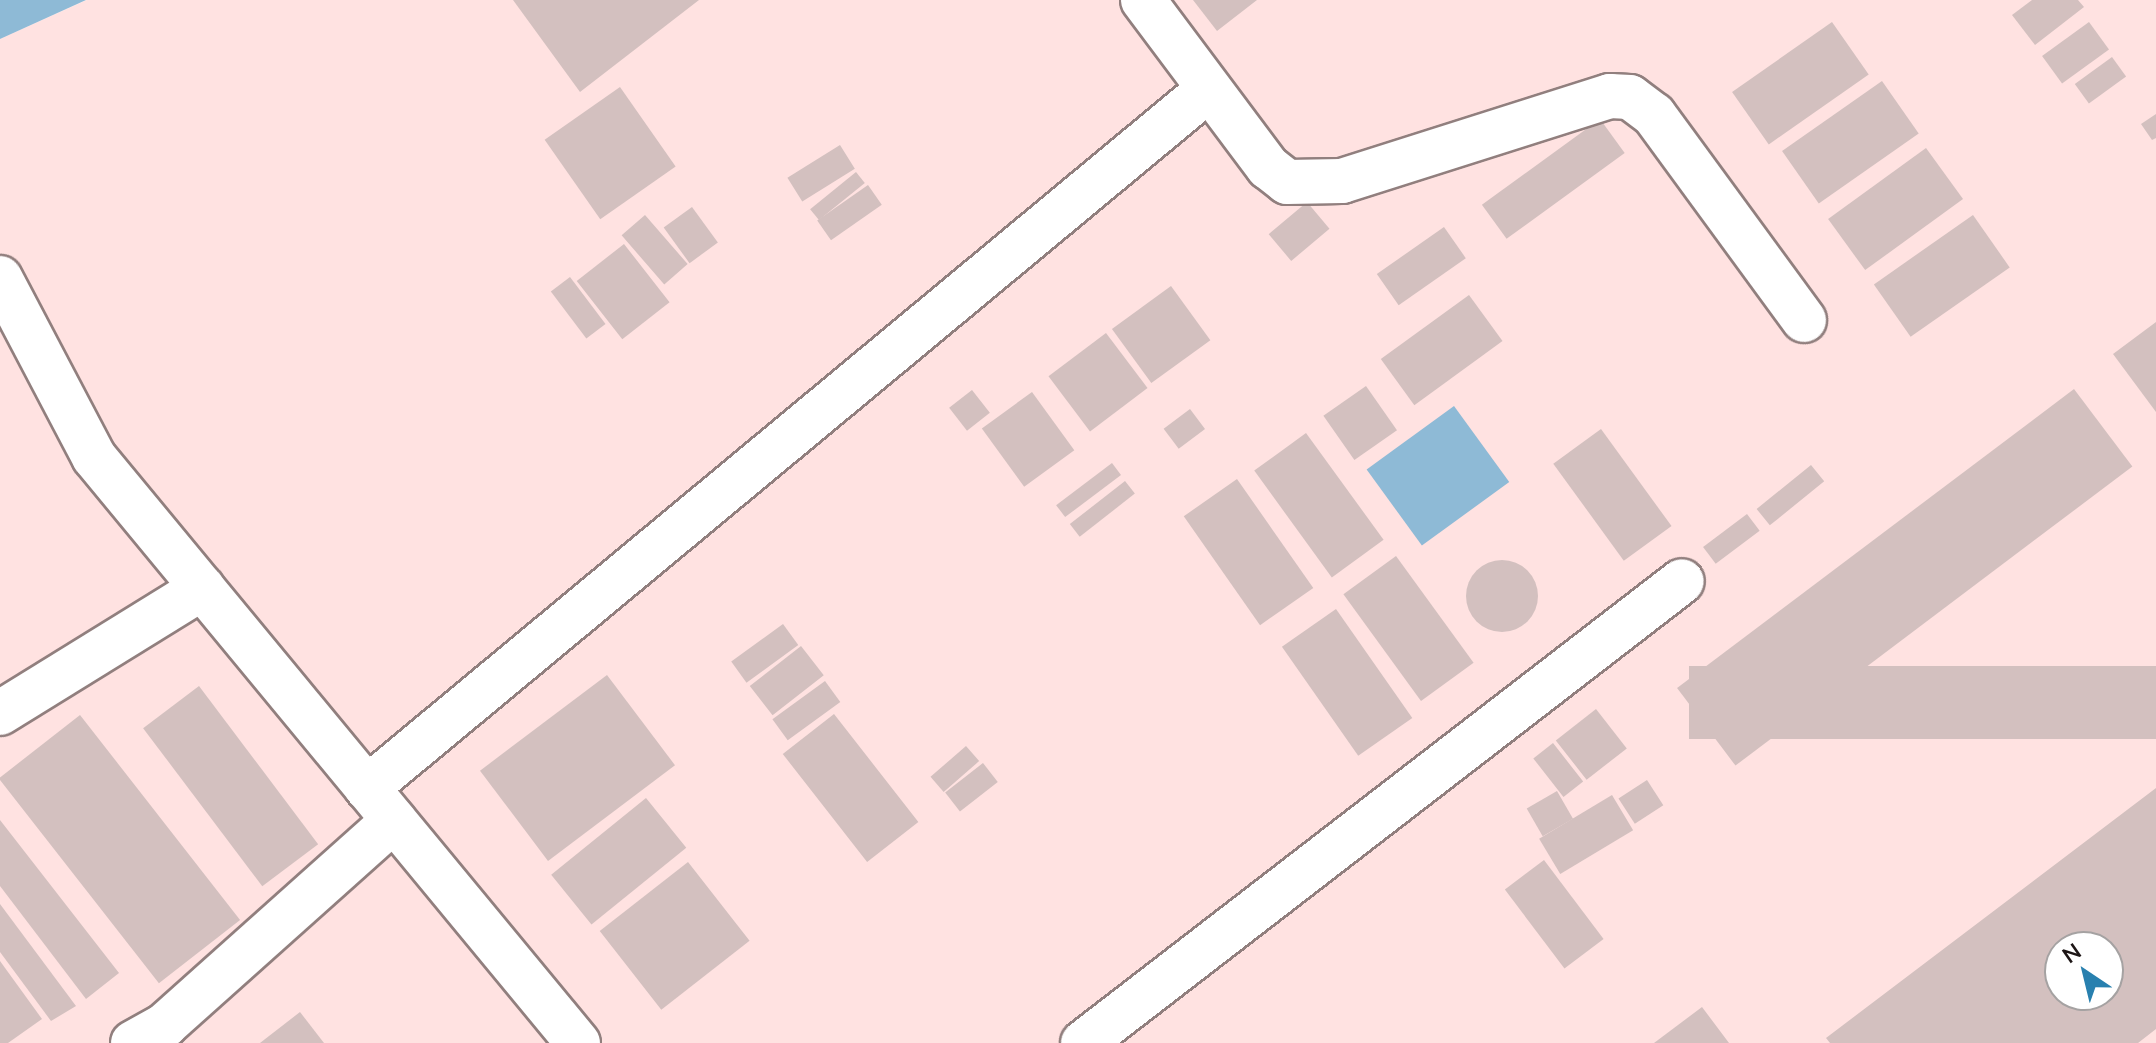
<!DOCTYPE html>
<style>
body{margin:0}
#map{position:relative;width:2156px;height:1043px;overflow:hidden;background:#fcf0f0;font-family:Mulish,sans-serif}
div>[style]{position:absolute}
.built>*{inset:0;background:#ffe2e1}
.water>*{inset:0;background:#8ebad6;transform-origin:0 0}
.building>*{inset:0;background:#d3c0bf;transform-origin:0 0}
.round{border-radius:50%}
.roads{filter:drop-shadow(2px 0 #917f7e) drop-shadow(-2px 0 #917f7e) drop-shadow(0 2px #917f7e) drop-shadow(0 -2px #917f7e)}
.minor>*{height:44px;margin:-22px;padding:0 22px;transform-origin:22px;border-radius:22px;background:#fff}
span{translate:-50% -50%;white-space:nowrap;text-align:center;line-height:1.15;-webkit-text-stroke:8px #fff;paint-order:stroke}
.north{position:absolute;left:2044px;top:931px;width:80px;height:80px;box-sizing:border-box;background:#fff;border:2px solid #a5a2a2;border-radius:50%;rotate:325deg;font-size:22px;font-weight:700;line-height:32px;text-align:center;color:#1d1616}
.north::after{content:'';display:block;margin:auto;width:28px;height:36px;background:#2880af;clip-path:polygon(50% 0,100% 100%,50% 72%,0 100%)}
</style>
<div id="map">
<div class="built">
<i style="clip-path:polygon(evenodd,87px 0,2156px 0,2156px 1043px,0 1043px,0 39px,87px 0,2060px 947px,2108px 947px,2108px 995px,2060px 995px,2060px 947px)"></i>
</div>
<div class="water">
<i style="clip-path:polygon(0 0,86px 0,0 39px)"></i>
<i style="left:1454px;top:406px;width:94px;height:108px;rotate:54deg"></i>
</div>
<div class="building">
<i style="clip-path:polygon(513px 0,699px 0,580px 92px)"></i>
<i style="clip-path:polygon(1193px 0,1257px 0,1217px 31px)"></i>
<i style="clip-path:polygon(2032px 0,2078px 0,2084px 7px,2035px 45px,2012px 15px)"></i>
<i style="left:1832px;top:22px;width:64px;height:122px;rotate:55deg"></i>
<i style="left:2089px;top:22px;width:34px;height:58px;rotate:54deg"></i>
<i style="left:2112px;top:57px;width:24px;height:46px;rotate:54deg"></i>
<i style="left:1882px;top:81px;width:64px;height:122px;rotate:55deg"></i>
<i style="left:620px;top:87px;width:97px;height:92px;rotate:55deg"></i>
<i style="clip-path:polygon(2156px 114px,2156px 138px,2152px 140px,2141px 124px)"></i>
<i style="left:1600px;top:119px;width:42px;height:146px;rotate:54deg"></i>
<i style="left:840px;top:145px;width:28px;height:62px;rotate:58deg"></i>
<i style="left:1926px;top:148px;width:63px;height:121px;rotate:54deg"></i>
<i style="left:856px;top:172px;width:14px;height:59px;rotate:51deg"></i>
<i style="left:868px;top:185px;width:24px;height:62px;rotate:55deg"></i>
<i style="left:1307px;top:202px;width:35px;height:50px;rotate:50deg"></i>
<i style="left:692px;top:207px;width:44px;height:35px;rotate:54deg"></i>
<i style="left:645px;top:215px;width:65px;height:31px;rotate:49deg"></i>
<i style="left:1973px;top:215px;width:64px;height:121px;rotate:55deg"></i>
<i style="left:1444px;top:227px;width:38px;height:82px;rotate:55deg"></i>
<i style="left:624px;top:244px;width:74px;height:60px;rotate:52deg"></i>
<i style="left:570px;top:277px;width:59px;height:24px;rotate:53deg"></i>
<i style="left:1171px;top:286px;width:67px;height:73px;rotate:54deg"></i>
<i style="left:1469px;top:295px;width:57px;height:109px;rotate:54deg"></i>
<i style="clip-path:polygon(2156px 322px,2156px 412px,2113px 354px)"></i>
<i style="left:1106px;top:333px;width:69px;height:72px;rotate:53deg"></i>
<i style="left:1366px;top:386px;width:54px;height:52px;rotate:55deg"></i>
<i style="left:2074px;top:389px;width:97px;height:497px;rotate:53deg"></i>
<i style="left:972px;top:390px;width:29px;height:29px;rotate:52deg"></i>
<i style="left:1032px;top:392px;width:72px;height:62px;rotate:54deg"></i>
<i style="left:1190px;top:409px;width:25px;height:33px;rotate:53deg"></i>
<i style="left:1601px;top:429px;width:120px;height:59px;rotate:54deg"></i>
<i style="left:1306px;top:433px;width:132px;height:64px;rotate:54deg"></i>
<i style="left:1112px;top:463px;width:15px;height:70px;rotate:53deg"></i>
<i style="left:1811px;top:465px;width:21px;height:70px;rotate:51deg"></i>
<i style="left:1237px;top:479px;width:133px;height:65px;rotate:55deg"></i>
<i style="left:1125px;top:481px;width:16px;height:70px;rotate:52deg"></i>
<i style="left:1747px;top:514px;width:21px;height:55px;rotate:53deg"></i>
<i style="left:1396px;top:556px;width:132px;height:65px;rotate:54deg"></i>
<i class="round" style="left:1466px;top:560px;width:72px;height:72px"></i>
<i style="left:1336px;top:609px;width:133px;height:66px;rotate:55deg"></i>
<i style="left:783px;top:624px;width:26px;height:64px;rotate:54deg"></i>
<i style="left:801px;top:646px;width:37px;height:65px;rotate:52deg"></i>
<i style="left:2156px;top:666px;width:73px;height:467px;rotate:90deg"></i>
<i style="left:607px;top:675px;width:113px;height:159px;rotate:53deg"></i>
<i style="left:825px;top:681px;width:26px;height:65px;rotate:54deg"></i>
<i style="left:199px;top:686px;width:198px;height:70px;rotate:53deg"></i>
<i style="left:1596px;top:709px;width:50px;height:51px;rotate:52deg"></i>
<i style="left:834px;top:714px;width:137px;height:65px;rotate:52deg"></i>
<i style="left:80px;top:715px;width:260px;height:103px;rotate:52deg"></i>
<i style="left:1553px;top:743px;width:49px;height:25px;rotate:52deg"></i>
<i style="left:966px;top:746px;width:20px;height:47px;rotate:49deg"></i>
<i style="left:983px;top:763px;width:24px;height:48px;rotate:52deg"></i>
<i style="left:1647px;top:780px;width:30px;height:34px;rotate:57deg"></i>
<i style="clip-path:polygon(evenodd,2156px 788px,2156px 1029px,2138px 1043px,1830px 1043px,1826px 1038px,2156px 788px,2060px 947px,2108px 947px,2108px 995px,2060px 995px,2060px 947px)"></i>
<i style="left:1557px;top:791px;width:32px;height:35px;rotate:60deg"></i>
<i style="left:1612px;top:795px;width:41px;height:85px;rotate:59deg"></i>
<i style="left:646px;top:798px;width:64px;height:122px;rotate:51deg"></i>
<i style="clip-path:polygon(0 820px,119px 973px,86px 999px,0 886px)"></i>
<i style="left:1544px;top:860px;width:99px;height:49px;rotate:53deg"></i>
<i style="left:688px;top:862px;width:100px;height:112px;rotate:52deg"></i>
<i style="clip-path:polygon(0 904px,76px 1006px,51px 1021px,0 952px)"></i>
<i style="clip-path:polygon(0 961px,42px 1019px,8px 1043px,0 1043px)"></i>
<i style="clip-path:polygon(1702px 1007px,1729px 1043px,1654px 1043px)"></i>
<i style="clip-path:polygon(300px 1012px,324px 1043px,260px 1043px)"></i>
</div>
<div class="roads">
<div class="minor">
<i style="left:1143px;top:0;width:209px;rotate:53.2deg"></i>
<i style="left:1268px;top:167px;width:24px;rotate:38deg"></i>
<i style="left:1287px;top:182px;width:55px;rotate:-1deg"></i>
<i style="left:1342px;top:181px;width:281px;rotate:-17.6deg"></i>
<i style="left:1610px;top:96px;width:20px;rotate:3deg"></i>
<i style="left:1630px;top:97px;width:30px;rotate:37deg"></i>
<i style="left:1654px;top:115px;width:254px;rotate:53.8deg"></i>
<i style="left:0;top:278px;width:202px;rotate:62.3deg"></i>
<i style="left:94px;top:457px;width:760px;rotate:50.45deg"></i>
<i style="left:0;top:713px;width:238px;rotate:-31.7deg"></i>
<i style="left:367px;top:788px;width:1094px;rotate:-39.7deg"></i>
<i style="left:133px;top:1043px;width:37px;rotate:-29deg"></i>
<i style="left:165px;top:1025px;width:307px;rotate:-41.8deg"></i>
<i style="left:1083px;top:1043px;width:756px;rotate:-37.64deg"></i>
</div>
</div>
<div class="north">N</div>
</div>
